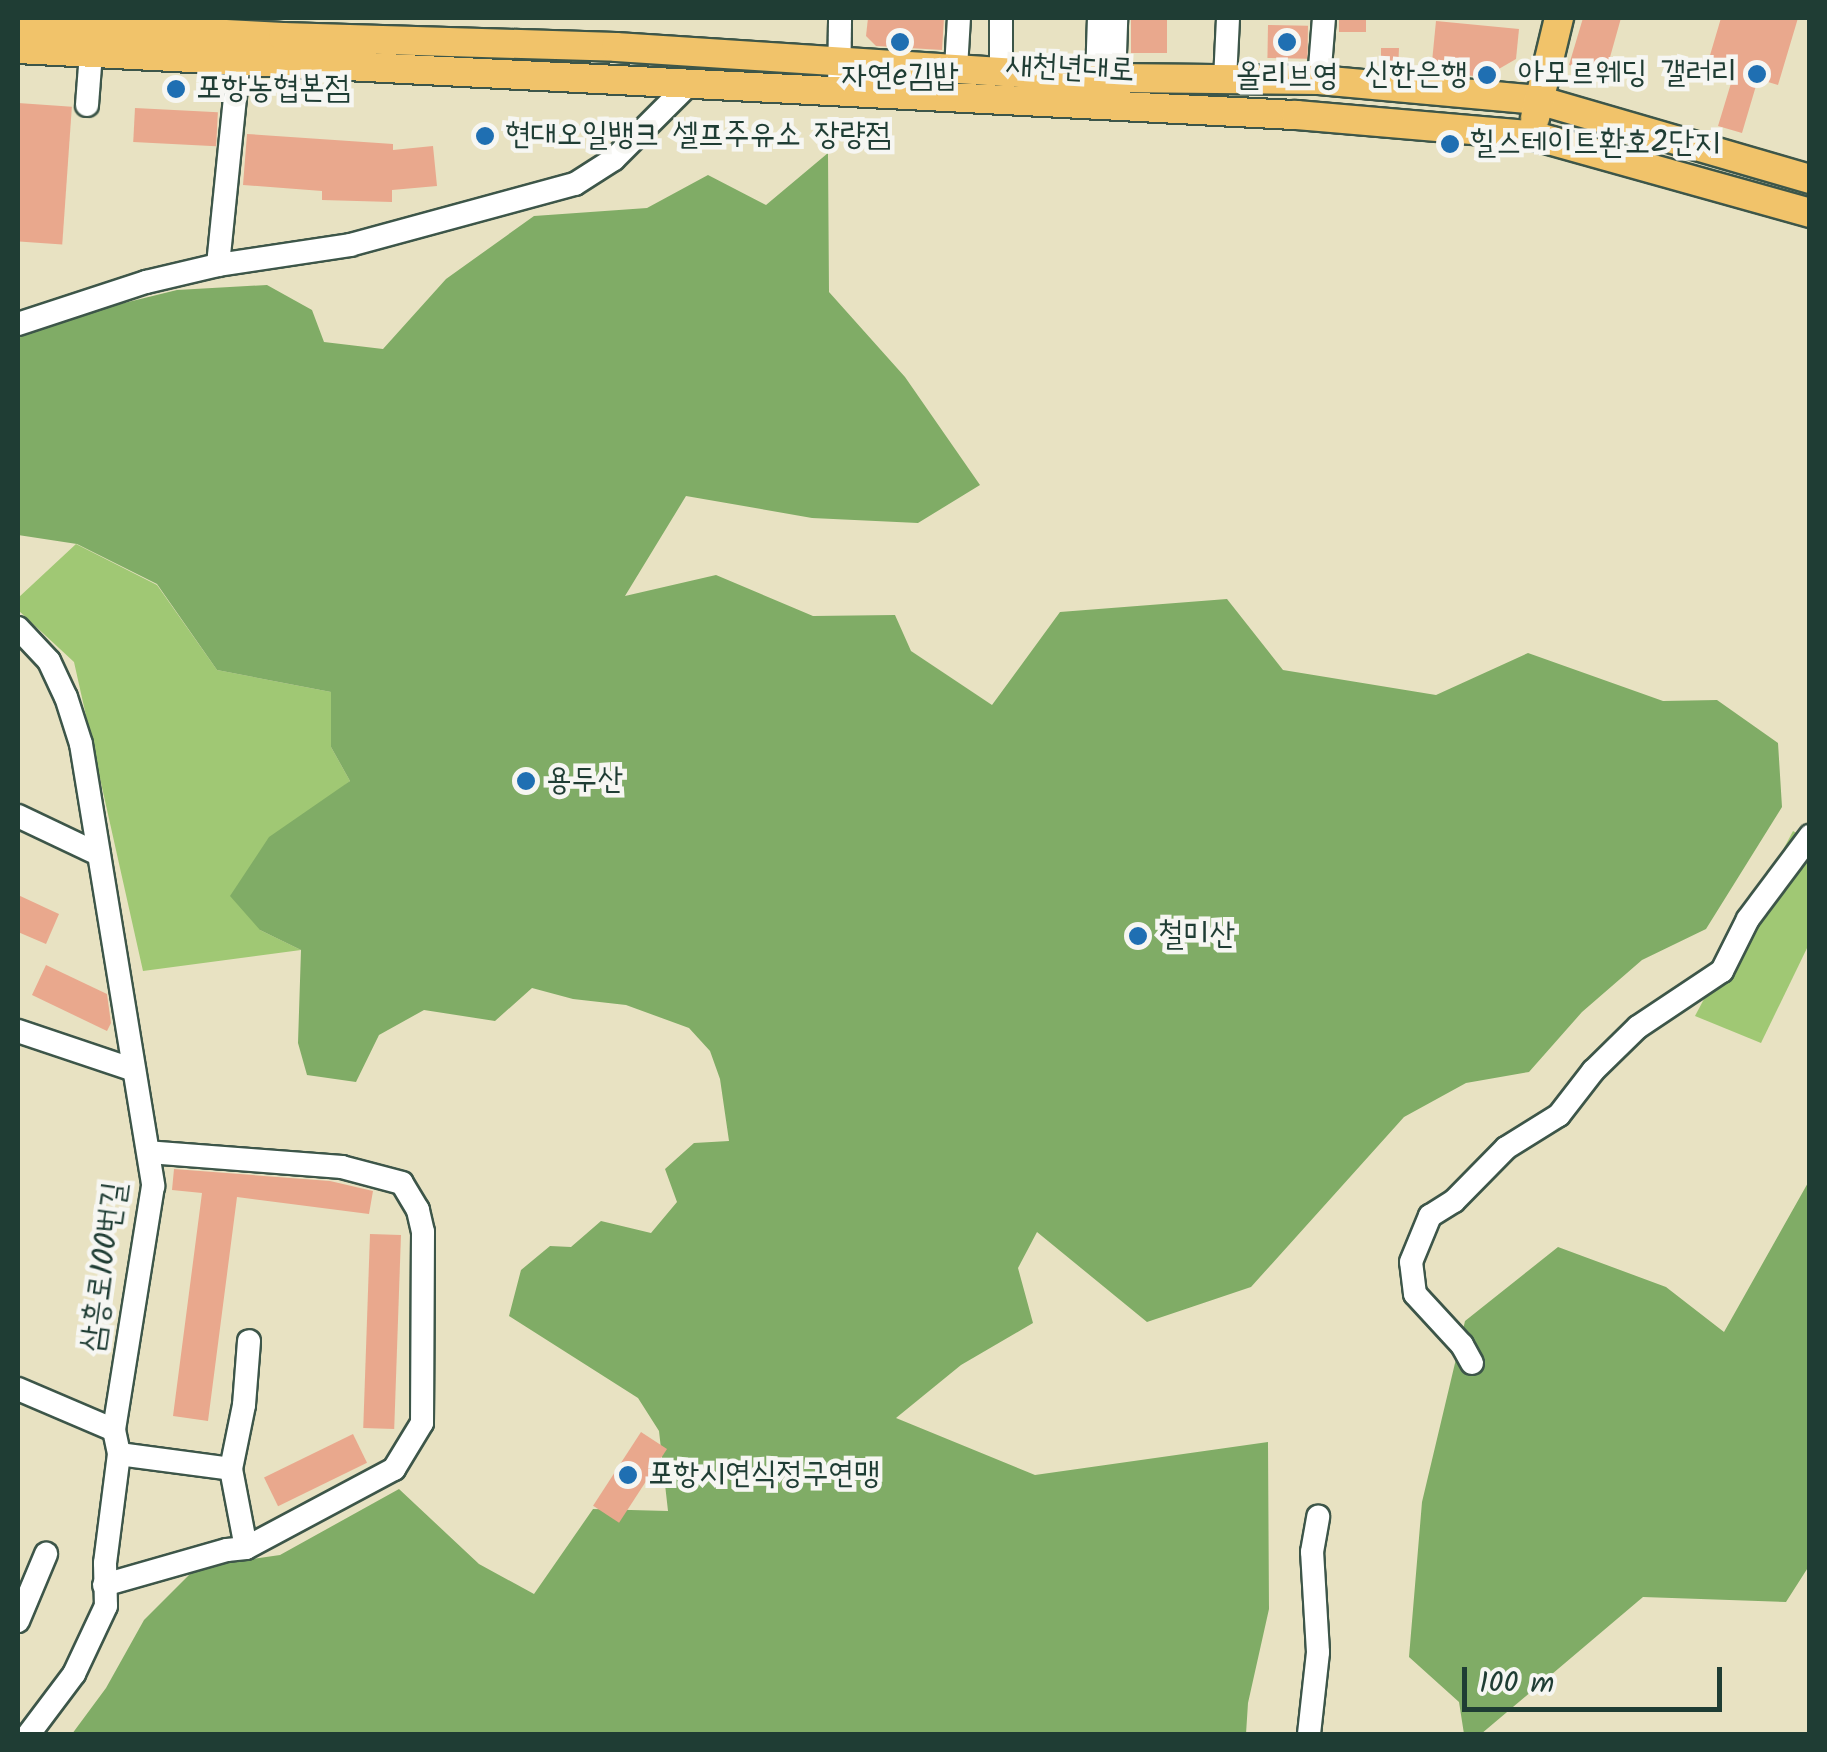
<!DOCTYPE html>
<meta charset="utf-8">
<style>
body{margin:0}
#map{position:relative;width:1827px;height:1752px;overflow:hidden;background:#e8e2c2;font-family:Kalam,"Poor Story",sans-serif}
div>[style]{position:absolute}
.green>*{inset:0;background:#a0c874}
.forest>*{inset:0;background:#80ac66}
.building>*{inset:0;background:#e9a88d;transform-origin:0 0}
.roads{filter:drop-shadow(2px 0 #3d5649) drop-shadow(-2px 0 #3d5649) drop-shadow(0 2px #3d5649) drop-shadow(0 -2px #3d5649)}
.minor>*{height:22px;margin:-11px;padding:0 11px;transform-origin:11px;border-radius:11px;background:#fff}
.major>*{height:28px;margin:-14px;padding:0 14px;transform-origin:14px;border-radius:14px;background:#f1c36a}
.dots>*{width:28px;height:28px;translate:-50% -50%;box-sizing:border-box;border:5px solid #f6f6f2;border-radius:50%}
span{translate:-50% -50%;white-space:nowrap;text-align:center;line-height:1.15;-webkit-text-stroke:9px #f6f6f2;paint-order:stroke}
.street-label{font-size:32px;color:#1f3d34}
.poi-label{font-size:32px;color:#1f3d34}
.right{translate:-100% -50%;text-align:right}
.left{translate:0 -50%;text-align:left}
.frame{position:absolute;inset:0;border:20px solid #1f3d34;pointer-events:none}
.scale{position:absolute;left:1462px;top:1667px;width:260px;height:45px;box-sizing:border-box;border:5px solid #1f3d34;border-top:0;padding-left:12px;font-size:30px;line-height:35px;white-space:nowrap;color:#1f3d34;-webkit-text-stroke:8px #f6f6f2;paint-order:stroke}
</style>
<div id="map">
<div class="green">
<i style="clip-path:polygon(76px 544px,157px 585px,217px 670px,331px 692px,331px 747px,350px 781px,312px 812px,260px 930px,301px 950px,143px 971px,74px 662px,18px 610px,18px 598px)"></i>
<i style="clip-path:polygon(1793px 831px,1809px 840px,1809px 944px,1761px 1043px,1695px 1016px)"></i>
</div>
<div class="forest">
<i style="clip-path:polygon(828px 153px,829px 292px,905px 377px,980px 485px,918px 523px,812px 518px,686px 496px,625px 596px,716px 575px,813px 616px,895px 615px,911px 651px,992px 705px,1060px 612px,1227px 599px,1283px 670px,1436px 695px,1528px 653px,1663px 701px,1717px 700px,1778px 743px,1782px 807px,1706px 929px,1642px 960px,1582px 1012px,1529px 1072px,1466px 1083px,1404px 1117px,1251px 1287px,1147px 1322px,1037px 1232px,1018px 1268px,1033px 1323px,961px 1365px,896px 1418px,1035px 1475px,1268px 1442px,1269px 1609px,1248px 1703px,1246px 1734px,72px 1734px,106px 1688px,144px 1620px,197px 1567px,280px 1555px,399px 1489px,479px 1564px,534px 1594px,593px 1509px,668px 1511px,659px 1431px,638px 1398px,509px 1316px,521px 1270px,550px 1246px,571px 1247px,601px 1221px,651px 1233px,677px 1202px,665px 1169px,694px 1143px,729px 1141px,720px 1079px,710px 1051px,689px 1028px,626px 1005px,573px 999px,532px 988px,495px 1021px,424px 1010px,379px 1035px,356px 1082px,307px 1075px,298px 1043px,301px 950px,260px 930px,230px 896px,269px 837px,350px 781px,331px 747px,331px 692px,217px 670px,157px 584px,77px 544px,18px 535px,18px 338px,71px 316px,177px 290px,267px 285px,312px 310px,324px 342px,383px 349px,446px 279px,534px 216px,647px 208px,708px 175px,766px 205px)"></i>
<i style="clip-path:polygon(1809px 1181px,1809px 1566px,1786px 1602px,1643px 1597px,1481px 1734px,1464px 1734px,1459px 1702px,1409px 1657px,1422px 1502px,1465px 1321px,1558px 1247px,1666px 1287px,1724px 1332px)"></i>
</div>
<div class="building">
<i style="clip-path:polygon(868px 18px,944px 18px,942px 50px,876px 46px,866px 36px)"></i>
<i style="left:1131px;top:18px;width:36px;height:35px"></i>
<i style="left:1339px;top:18px;width:27px;height:14px"></i>
<i style="clip-path:polygon(1583px 18px,1621px 18px,1605px 75px,1569px 65px)"></i>
<i style="clip-path:polygon(1721px 18px,1798px 18px,1778px 85px,1758px 79px,1742px 133px,1718px 126px,1735px 70px,1708px 62px)"></i>
<i style="clip-path:polygon(1436px 21px,1519px 29px,1516px 59px,1485px 77px,1431px 72px)"></i>
<i style="left:1268px;top:25px;width:40px;height:33px;rotate:1deg"></i>
<i style="clip-path:polygon(1381px 48px,1399px 48px,1398px 70px,1381px 68px)"></i>
<i style="left:18px;top:103px;width:54px;height:138px;rotate:4deg"></i>
<i style="left:135px;top:108px;width:83px;height:34px;rotate:3deg"></i>
<i style="clip-path:polygon(247px 134px,393px 144px,393px 150px,433px 146px,437px 186px,392px 190px,392px 202px,322px 200px,322px 191px,243px 185px)"></i>
<i style="clip-path:polygon(18px 895px,59px 914px,46px 944px,18px 932px)"></i>
<i style="clip-path:polygon(46px 965px,107px 994px,111px 1023px,107px 1031px,32px 995px)"></i>
<i style="clip-path:polygon(174px 1169px,330px 1181px,373px 1191px,369px 1214px,237px 1197px,208px 1421px,173px 1416px,202px 1193px,172px 1190px)"></i>
<i style="left:370px;top:1234px;width:31px;height:194px;rotate:2deg"></i>
<i style="left:641px;top:1432px;width:31px;height:88px;rotate:33deg"></i>
<i style="left:353px;top:1434px;width:32px;height:99px;rotate:64deg"></i>
</div>
<div class="roads">
<div class="minor">
<i style="left:1001px;top:18px;width:39px;rotate:90deg"></i>
<i style="left:1001px;top:57px;width:16px;rotate:63deg"></i>
<i style="left:1098px;top:65px;width:20px;rotate:-33deg"></i>
<i style="left:1115px;top:54px;width:36px;rotate:-88deg"></i>
<i style="left:956px;top:68px;width:50px;rotate:-86.6deg"></i>
<i style="left:1097px;top:78px;width:60px;rotate:-88.1deg"></i>
<i style="left:1225px;top:80px;width:62px;rotate:-87.2deg"></i>
<i style="left:1319px;top:80px;width:62px;rotate:-85.4deg"></i>
<i style="left:839px;top:93px;width:75px;rotate:-89.2deg"></i>
<i style="left:87px;top:105px;width:52px;rotate:-85.6deg"></i>
<i style="left:218px;top:265px;width:206px;rotate:-84.2deg"></i>
<i style="left:18px;top:324px;width:135px;rotate:-18.2deg"></i>
<i style="left:146px;top:282px;width:74px;rotate:-13.3deg"></i>
<i style="left:218px;top:265px;width:134px;rotate:-8.6deg"></i>
<i style="left:350px;top:245px;width:233px;rotate:-15.2deg"></i>
<i style="left:575px;top:184px;width:46px;rotate:-32.7deg"></i>
<i style="left:614px;top:159px;width:109px;rotate:-45deg"></i>
<i style="left:18px;top:628px;width:45px;rotate:46.8deg"></i>
<i style="left:49px;top:661px;width:40px;rotate:65deg"></i>
<i style="left:66px;top:697px;width:49px;rotate:72.3deg"></i>
<i style="left:81px;top:744px;width:448px;rotate:80.7deg"></i>
<i style="left:153px;top:1186px;width:247px;rotate:99.1deg"></i>
<i style="left:114px;top:1430px;width:25px;rotate:78deg"></i>
<i style="left:119px;top:1454px;width:110px;rotate:97.3deg"></i>
<i style="left:105px;top:1563px;width:43px;rotate:88.7deg"></i>
<i style="left:106px;top:1606px;width:75px;rotate:115.2deg"></i>
<i style="left:74px;top:1674px;width:75px;rotate:126.9deg"></i>
<i style="left:18px;top:816px;width:89px;rotate:25.4deg"></i>
<i style="left:18px;top:1031px;width:122px;rotate:18.6deg"></i>
<i style="left:1472px;top:1363px;width:21px;rotate:-119deg"></i>
<i style="left:1462px;top:1345px;width:69px;rotate:-132.7deg"></i>
<i style="left:1415px;top:1294px;width:32px;rotate:-97deg"></i>
<i style="left:1411px;top:1262px;width:50px;rotate:-67.6deg"></i>
<i style="left:1430px;top:1216px;width:28px;rotate:-32deg"></i>
<i style="left:1454px;top:1201px;width:74px;rotate:-45.5deg"></i>
<i style="left:1506px;top:1148px;width:62px;rotate:-31.9deg"></i>
<i style="left:1559px;top:1115px;width:56px;rotate:-52.3deg"></i>
<i style="left:1593px;top:1071px;width:63px;rotate:-44.4deg"></i>
<i style="left:1638px;top:1027px;width:101px;rotate:-33.7deg"></i>
<i style="left:1722px;top:971px;width:58px;rotate:-63.4deg"></i>
<i style="left:1748px;top:919px;width:104px;rotate:-53.2deg"></i>
<i style="left:18px;top:1389px;width:104px;rotate:23.1deg"></i>
<i style="left:119px;top:1454px;width:113px;rotate:7.6deg"></i>
<i style="left:231px;top:1469px;width:65px;rotate:-78.5deg"></i>
<i style="left:244px;top:1405px;width:64px;rotate:-85.5deg"></i>
<i style="left:231px;top:1469px;width:80px;rotate:79.2deg"></i>
<i style="left:104px;top:1585px;width:128px;rotate:-15.9deg"></i>
<i style="left:227px;top:1550px;width:19px;rotate:-6deg"></i>
<i style="left:246px;top:1548px;width:168px;rotate:-28.1deg"></i>
<i style="left:394px;top:1469px;width:54px;rotate:-58.7deg"></i>
<i style="left:422px;top:1423px;width:191px;rotate:-89.7deg"></i>
<i style="left:423px;top:1232px;width:23px;rotate:-103deg"></i>
<i style="left:418px;top:1210px;width:31px;rotate:-121deg"></i>
<i style="left:402px;top:1183px;width:62px;rotate:-165.1deg"></i>
<i style="left:342px;top:1167px;width:194px;rotate:-175.6deg"></i>
<i style="left:18px;top:1621px;width:73px;rotate:-67.3deg"></i>
<i style="left:1309px;top:1734px;width:82px;rotate:-83.7deg"></i>
<i style="left:1318px;top:1652px;width:100px;rotate:-93.4deg"></i>
<i style="left:1312px;top:1552px;width:36px;rotate:-80deg"></i>
</div>
<div class="major">
<i style="left:18px;top:23px;width:265px;rotate:3deg"></i>
<i style="left:283px;top:37px;width:333px;rotate:1.7deg"></i>
<i style="left:616px;top:47px;width:482px;rotate:3.7deg"></i>
<i style="left:1097px;top:78px;width:222px;rotate:0.5deg"></i>
<i style="left:1319px;top:80px;width:220px;rotate:5.2deg"></i>
<i style="left:1538px;top:100px;width:283px;rotate:16.2deg"></i>
<i style="left:18px;top:49px;width:1280px;rotate:2.96deg"></i>
<i style="left:1296px;top:115px;width:236px;rotate:4.9deg"></i>
<i style="left:1531px;top:135px;width:290px;rotate:15.6deg"></i>
<i style="left:1535px;top:118px;width:103px;rotate:-76.5deg"></i>
</div>
</div>
<div class="dots">
<i style="left:900px;top:42px;background:#1f6fb2"></i>
<i style="left:1287px;top:42px;background:#1f6fb2"></i>
<i style="left:1757px;top:74px;background:#1f6fb2"></i>
<i style="left:1487px;top:75px;background:#1f6fb2"></i>
<i style="left:176px;top:89px;background:#1f6fb2"></i>
<i style="left:485px;top:136px;background:#1f6fb2"></i>
<i style="left:1450px;top:144px;background:#1f6fb2"></i>
<i style="left:526px;top:781px;background:#1f6fb2"></i>
<i style="left:1138px;top:936px;background:#1f6fb2"></i>
<i style="left:628px;top:1475px;background:#1f6fb2"></i>
</div>
<div class="street-label">
<span style="left:1070px;top:69px;rotate:3deg">새천년대로</span>
<span style="left:105px;top:1267px;rotate:-82deg">삼흥로100번길</span>
</div>
<div class="poi-label">
<span class="right" style="left:1737px;top:74px">아모르웨딩 갤러리</span>
<span class="right" style="left:1467px;top:75px">신한은행</span>
<span style="left:900px;top:77px">자연e김밥</span>
<span style="left:1287px;top:77px">올리브영</span>
<span class="left" style="left:196px;top:89px">포항농협본점</span>
<span class="left" style="left:505px;top:136px">현대오일뱅크 셀프주유소 장량점</span>
<span class="left" style="left:1470px;top:144px">힐스테이트환호2단지</span>
<span class="left" style="left:546px;top:781px">용두산</span>
<span class="left" style="left:1158px;top:936px">철미산</span>
<span class="left" style="left:648px;top:1475px">포항시연식정구연맹</span>
</div>
<div class="frame"></div>
<div class="scale">100 m</div>
</div>
